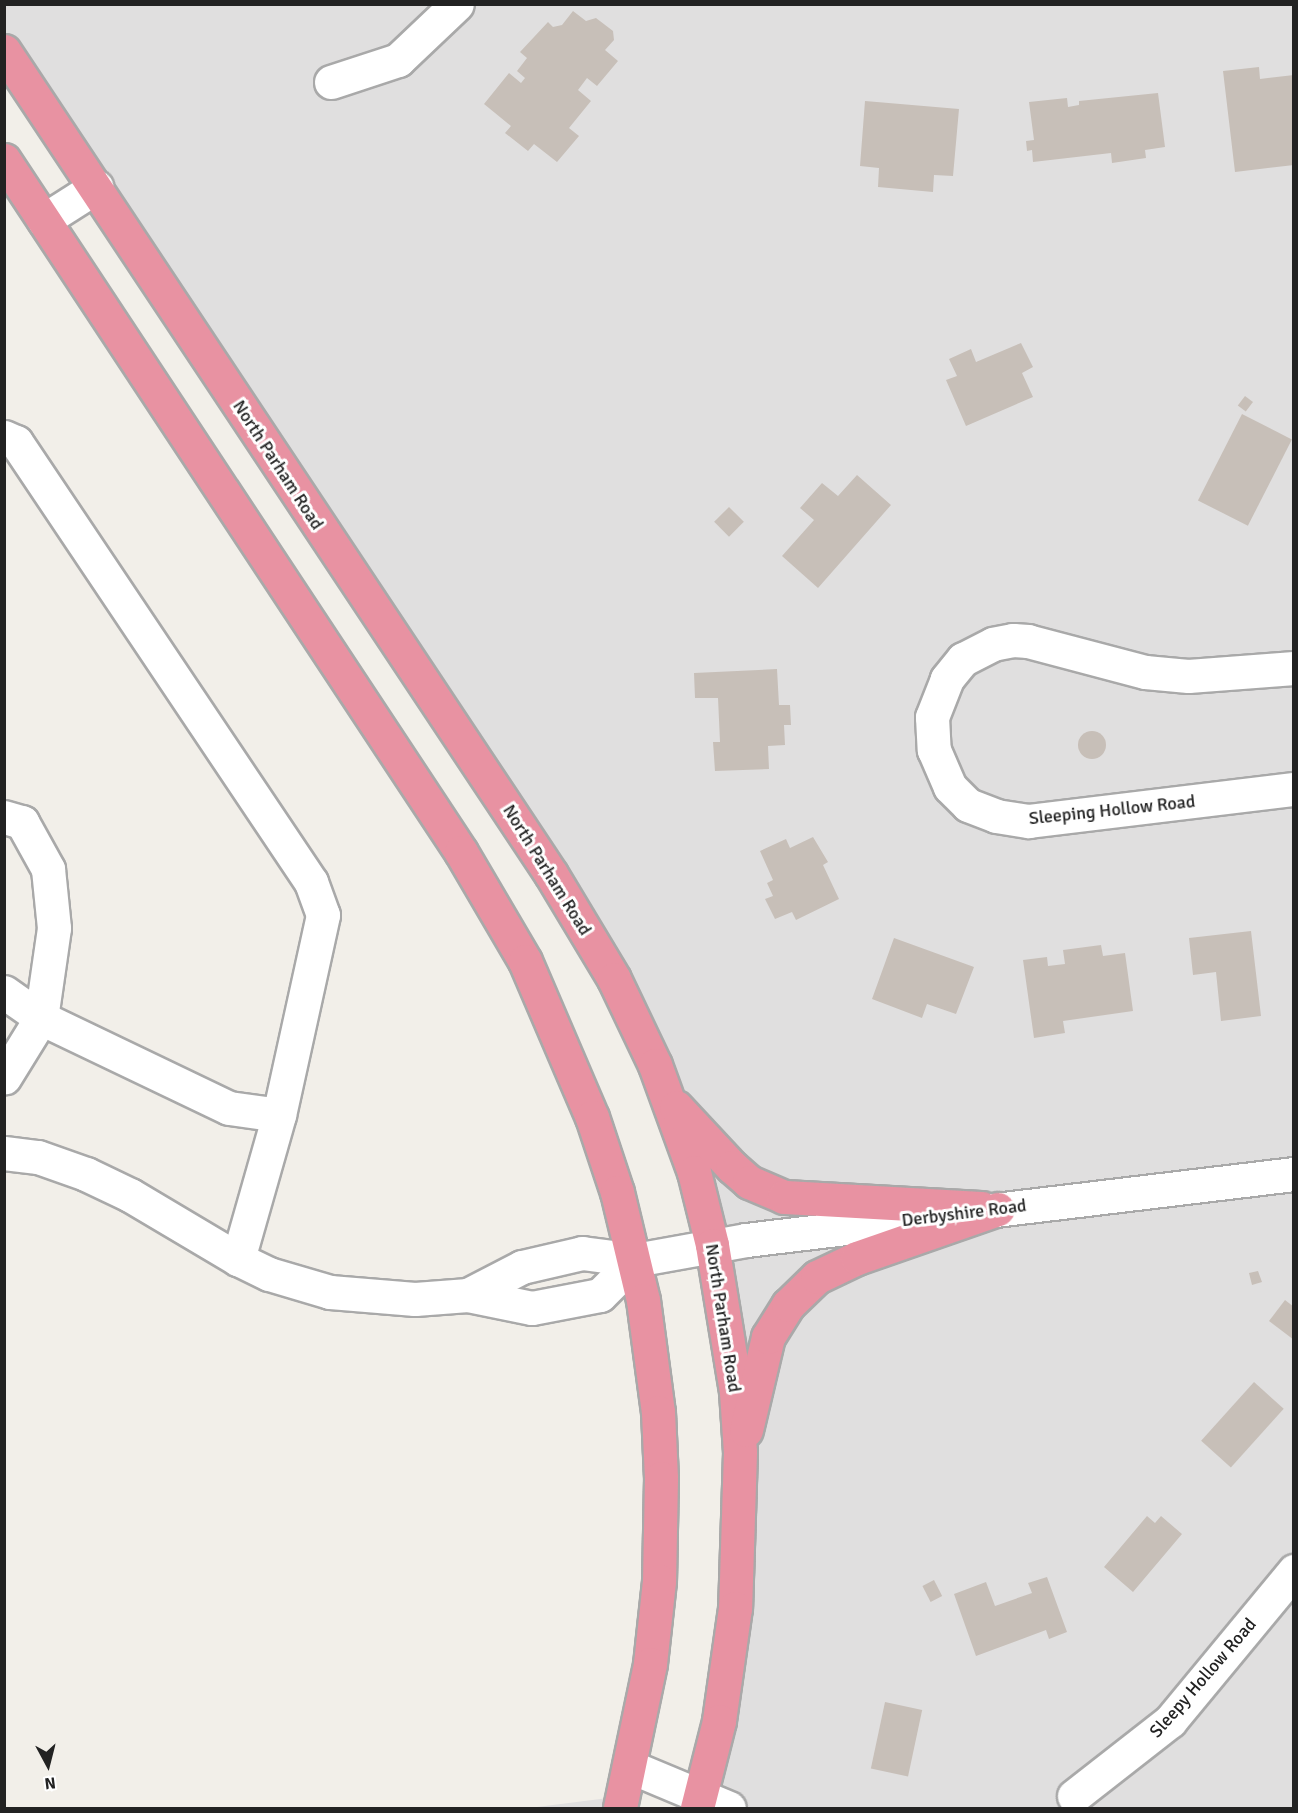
<!DOCTYPE html>
<style>
body{margin:0}
#map{position:relative;width:1298px;height:1813px;overflow:hidden;background:#f2efe9;font-family:Signika,sans-serif}
div>[style]{position:absolute}
.residential>*{inset:0;background:#e0dfdf}
.building>*{inset:0;background:#c7bfb8;transform-origin:0 0}
.round{border-radius:50%}
.roads{filter:drop-shadow(2px 0 #a9a9a9) drop-shadow(-2px 0 #a9a9a9) drop-shadow(0 2px #a9a9a9) drop-shadow(0 -2px #a9a9a9)}
.minor>*{height:33px;margin:-16.5px;padding:0 16.5px;transform-origin:16.5px;border-radius:16.5px;background:#fff}
.highway>*{height:33px;margin:-16.5px;padding:0 16.5px;transform-origin:16.5px;border-radius:16.5px;background:#e892a2}
span{translate:-50% -50%;white-space:nowrap;text-align:center;line-height:1.15;-webkit-text-stroke:6px #fff;paint-order:stroke}
.street-label{font-size:18px;color:#222}
.frame{position:absolute;inset:0;border:6px solid #222;pointer-events:none}
.north{position:absolute;left:18px;top:1735px;width:60px;height:60px;-webkit-text-stroke:4px #fff;paint-order:stroke;rotate:173deg;font-size:16px;font-weight:700;line-height:24px;text-align:center;color:#222}
.north::after{content:'';display:block;margin:auto;width:21px;height:27px;background:#222;clip-path:polygon(50% 0,100% 100%,50% 72%,0 100%)}
</style>
<div id="map">
<div class="residential">
<i style="clip-path:polygon(4px 5px,1293px 5px,1293px 1808px,696px 1808px,740px 1449px,656px 1068px,5px 50px)"></i>
<i style="clip-path:polygon(624px 1796px,620px 1808px,529px 1808px)"></i>
</div>
<div class="building">
<i style="clip-path:polygon(573px 11px,586px 21px,596px 18px,613px 31px,614px 40px,605px 50px,618px 61px,597px 86px,587px 78px,578px 90px,591px 101px,569px 128px,579px 136px,557px 162px,534px 144px,528px 151px,505px 133px,511px 126px,484px 104px,509px 73px,521px 83px,525px 78px,517px 71px,527px 58px,520px 52px,548px 22px,553px 27px,562px 25px)"></i>
<i style="clip-path:polygon(1259px 67px,1260px 79px,1294px 75px,1294px 165px,1235px 172px,1223px 71px)"></i>
<i style="clip-path:polygon(1158px 93px,1165px 147px,1145px 150px,1146px 158px,1112px 163px,1111px 153px,1033px 162px,1032px 150px,1027px 151px,1026px 141px,1034px 140px,1029px 102px,1067px 98px,1068px 107px,1079px 105px,1079px 101px)"></i>
<i style="clip-path:polygon(865px 101px,959px 109px,953px 176px,934px 175px,933px 192px,878px 187px,879px 168px,860px 166px)"></i>
<i style="clip-path:polygon(1021px 343px,1033px 367px,1022px 373px,1033px 397px,966px 426px,946px 380px,957px 376px,949px 359px,971px 349px,976px 362px)"></i>
<i style="left:1245px;top:396px;width:10px;height:12px;rotate:37deg"></i>
<i style="left:1242px;top:414px;width:56px;height:97px;rotate:27deg"></i>
<i style="clip-path:polygon(857px 475px,891px 505px,818px 588px,782px 556px,814px 520px,800px 508px,822px 483px,838px 496px)"></i>
<i style="left:729px;top:507px;width:21px;height:21px;rotate:45deg"></i>
<i style="clip-path:polygon(777px 669px,779px 705px,790px 705px,791px 725px,784px 725px,785px 745px,768px 746px,769px 769px,715px 771px,713px 742px,720px 742px,718px 698px,695px 698px,694px 673px)"></i>
<i class="round" style="left:1078px;top:731px;width:28px;height:28px"></i>
<i style="clip-path:polygon(813px 837px,828px 862px,823px 865px,839px 899px,796px 920px,792px 912px,775px 919px,765px 899px,773px 896px,767px 883px,773px 880px,760px 851px,786px 839px,790px 848px)"></i>
<i style="clip-path:polygon(1251px 931px,1261px 1016px,1221px 1021px,1216px 972px,1193px 975px,1189px 938px)"></i>
<i style="clip-path:polygon(894px 938px,974px 967px,956px 1014px,927px 1004px,922px 1018px,872px 999px)"></i>
<i style="clip-path:polygon(1101px 945px,1103px 956px,1125px 953px,1133px 1011px,1063px 1021px,1065px 1033px,1034px 1038px,1023px 960px,1047px 957px,1048px 966px,1065px 964px,1063px 950px)"></i>
<i style="clip-path:polygon(1258px 1271px,1262px 1282px,1252px 1285px,1249px 1273px)"></i>
<i style="clip-path:polygon(1285px 1300px,1294px 1307px,1294px 1340px,1269px 1321px)"></i>
<i style="left:1254px;top:1382px;width:40px;height:79px;rotate:42deg"></i>
<i style="clip-path:polygon(1147px 1516px,1155px 1523px,1161px 1516px,1182px 1534px,1133px 1592px,1104px 1567px)"></i>
<i style="clip-path:polygon(1047px 1577px,1067px 1632px,1049px 1639px,1046px 1630px,976px 1656px,954px 1594px,986px 1582px,995px 1606px,1032px 1593px,1028px 1583px)"></i>
<i style="left:934px;top:1580px;width:18px;height:13px;rotate:63deg"></i>
<i style="left:885px;top:1702px;width:38px;height:68px;rotate:12deg"></i>
</div>
<div class="roads">
<div class="minor">
<i style="left:331px;top:82px;width:71px;rotate:-18.2deg"></i>
<i style="left:398px;top:60px;width:81px;rotate:-43.5deg"></i>
<i style="left:44px;top:220px;width:62px;rotate:-32.4deg"></i>
<i style="left:4px;top:437px;width:13px;rotate:23deg"></i>
<i style="left:16px;top:442px;width:530px;rotate:56.16deg"></i>
<i style="left:311px;top:882px;width:35px;rotate:70deg"></i>
<i style="left:323px;top:915px;width:205px;rotate:102.4deg"></i>
<i style="left:279px;top:1115px;width:150px;rotate:105.9deg"></i>
<i style="left:1294px;top:668px;width:106px;rotate:175.7deg"></i>
<i style="left:1188px;top:676px;width:43px;rotate:-174.7deg"></i>
<i style="left:1145px;top:672px;width:121px;rotate:-165.2deg"></i>
<i style="left:1028px;top:641px;width:15px;rotate:-176deg"></i>
<i style="left:1013px;top:640px;width:20px;rotate:169deg"></i>
<i style="left:993px;top:644px;width:34px;rotate:153deg"></i>
<i style="left:963px;top:659px;width:26px;rotate:129deg"></i>
<i style="left:947px;top:679px;width:41px;rotate:111.5deg"></i>
<i style="left:932px;top:717px;width:33px;rotate:87deg"></i>
<i style="left:934px;top:750px;width:40px;rotate:66.6deg"></i>
<i style="left:950px;top:787px;width:25px;rotate:45deg"></i>
<i style="left:968px;top:805px;width:30px;rotate:21deg"></i>
<i style="left:996px;top:816px;width:33px;rotate:9deg"></i>
<i style="left:1029px;top:821px;width:267px;rotate:-6.9deg"></i>
<i style="left:4px;top:817px;width:19px;rotate:16deg"></i>
<i style="left:22px;top:822px;width:54px;rotate:61deg"></i>
<i style="left:48px;top:869px;width:59px;rotate:84.2deg"></i>
<i style="left:54px;top:928px;width:91px;rotate:98.2deg"></i>
<i style="left:41px;top:1018px;width:70px;rotate:121.7deg"></i>
<i style="left:4px;top:992px;width:45px;rotate:35.1deg"></i>
<i style="left:41px;top:1018px;width:208px;rotate:25.6deg"></i>
<i style="left:229px;top:1108px;width:50px;rotate:8deg"></i>
<i style="left:4px;top:1153px;width:34px;rotate:7deg"></i>
<i style="left:38px;top:1157px;width:51px;rotate:19.5deg"></i>
<i style="left:86px;top:1174px;width:49px;rotate:25.5deg"></i>
<i style="left:130px;top:1195px;width:126px;rotate:30.7deg"></i>
<i style="left:238px;top:1259px;width:34px;rotate:26deg"></i>
<i style="left:269px;top:1274px;width:64px;rotate:16.4deg"></i>
<i style="left:330px;top:1292px;width:85px;rotate:4.7deg"></i>
<i style="left:415px;top:1299px;width:53px;rotate:-4.3deg"></i>
<i style="left:468px;top:1295px;width:65px;rotate:11.5deg"></i>
<i style="left:532px;top:1308px;width:69px;rotate:-10.8deg"></i>
<i style="left:600px;top:1295px;width:49px;rotate:-45deg"></i>
<i style="left:468px;top:1295px;width:61px;rotate:-27.4deg"></i>
<i style="left:522px;top:1267px;width:62px;rotate:-13.1deg"></i>
<i style="left:582px;top:1253px;width:53px;rotate:7.5deg"></i>
<i style="left:635px;top:1260px;width:113px;rotate:-10.2deg"></i>
<i style="left:746px;top:1240px;width:552px;rotate:-6.87deg"></i>
<i style="left:631px;top:1767px;width:106px;rotate:22.7deg"></i>
<i style="left:1074px;top:1796px;width:122px;rotate:-38deg"></i>
<i style="left:1170px;top:1721px;width:195px;rotate:-50.4deg"></i>
</div>
<div class="highway">
<i style="left:4px;top:51px;width:988px;rotate:56.39deg"></i>
<i style="left:551px;top:874px;width:122px;rotate:59deg"></i>
<i style="left:614px;top:979px;width:95px;rotate:64.5deg"></i>
<i style="left:655px;top:1065px;width:114px;rotate:70deg"></i>
<i style="left:694px;top:1172px;width:75px;rotate:76.1deg"></i>
<i style="left:712px;top:1245px;width:149px;rotate:80.7deg"></i>
<i style="left:736px;top:1392px;width:60px;rotate:86.2deg"></i>
<i style="left:740px;top:1452px;width:156px;rotate:91.8deg"></i>
<i style="left:735px;top:1608px;width:114px;rotate:98.1deg"></i>
<i style="left:719px;top:1721px;width:90px;rotate:104.2deg"></i>
<i style="left:4px;top:160px;width:829px;rotate:56.56deg"></i>
<i style="left:461px;top:852px;width:126px;rotate:59.6deg"></i>
<i style="left:525px;top:961px;width:170px;rotate:66.8deg"></i>
<i style="left:592px;top:1117px;width:79px;rotate:71.6deg"></i>
<i style="left:617px;top:1192px;width:111px;rotate:76.5deg"></i>
<i style="left:643px;top:1300px;width:113px;rotate:82.4deg"></i>
<i style="left:658px;top:1412px;width:66px;rotate:87.4deg"></i>
<i style="left:661px;top:1478px;width:103px;rotate:91.1deg"></i>
<i style="left:659px;top:1581px;width:83px;rotate:96.2deg"></i>
<i style="left:650px;top:1664px;width:147px;rotate:101.8deg"></i>
<i style="left:676px;top:1107px;width:82px;rotate:47deg"></i>
<i style="left:732px;top:1167px;width:23px;rotate:41deg"></i>
<i style="left:749px;top:1182px;width:38px;rotate:23deg"></i>
<i style="left:784px;top:1197px;width:198px;rotate:3.2deg"></i>
<i style="left:746px;top:1430px;width:96px;rotate:-76.7deg"></i>
<i style="left:768px;top:1337px;width:38px;rotate:-58deg"></i>
<i style="left:788px;top:1305px;width:40px;rotate:-44deg"></i>
<i style="left:817px;top:1277px;width:44px;rotate:-25.4deg"></i>
<i style="left:857px;top:1258px;width:149px;rotate:-19.2deg"></i>
</div>
</div>
<div class="street-label">
<span style="left:278px;top:465px;rotate:57deg">North Parham Road</span>
<span style="left:1112px;top:810px;rotate:-6deg">Sleeping Hollow Road</span>
<span style="left:547px;top:870px;rotate:58deg">North Parham Road</span>
<span style="left:964px;top:1213px;rotate:-7deg">Derbyshire Road</span>
<span style="left:723px;top:1318px;rotate:81deg">North Parham Road</span>
<span style="left:1203px;top:1678px;rotate:-49deg">Sleepy Hollow Road</span>
</div>
<div class="frame"></div>
<div class="north">N</div>
</div>
